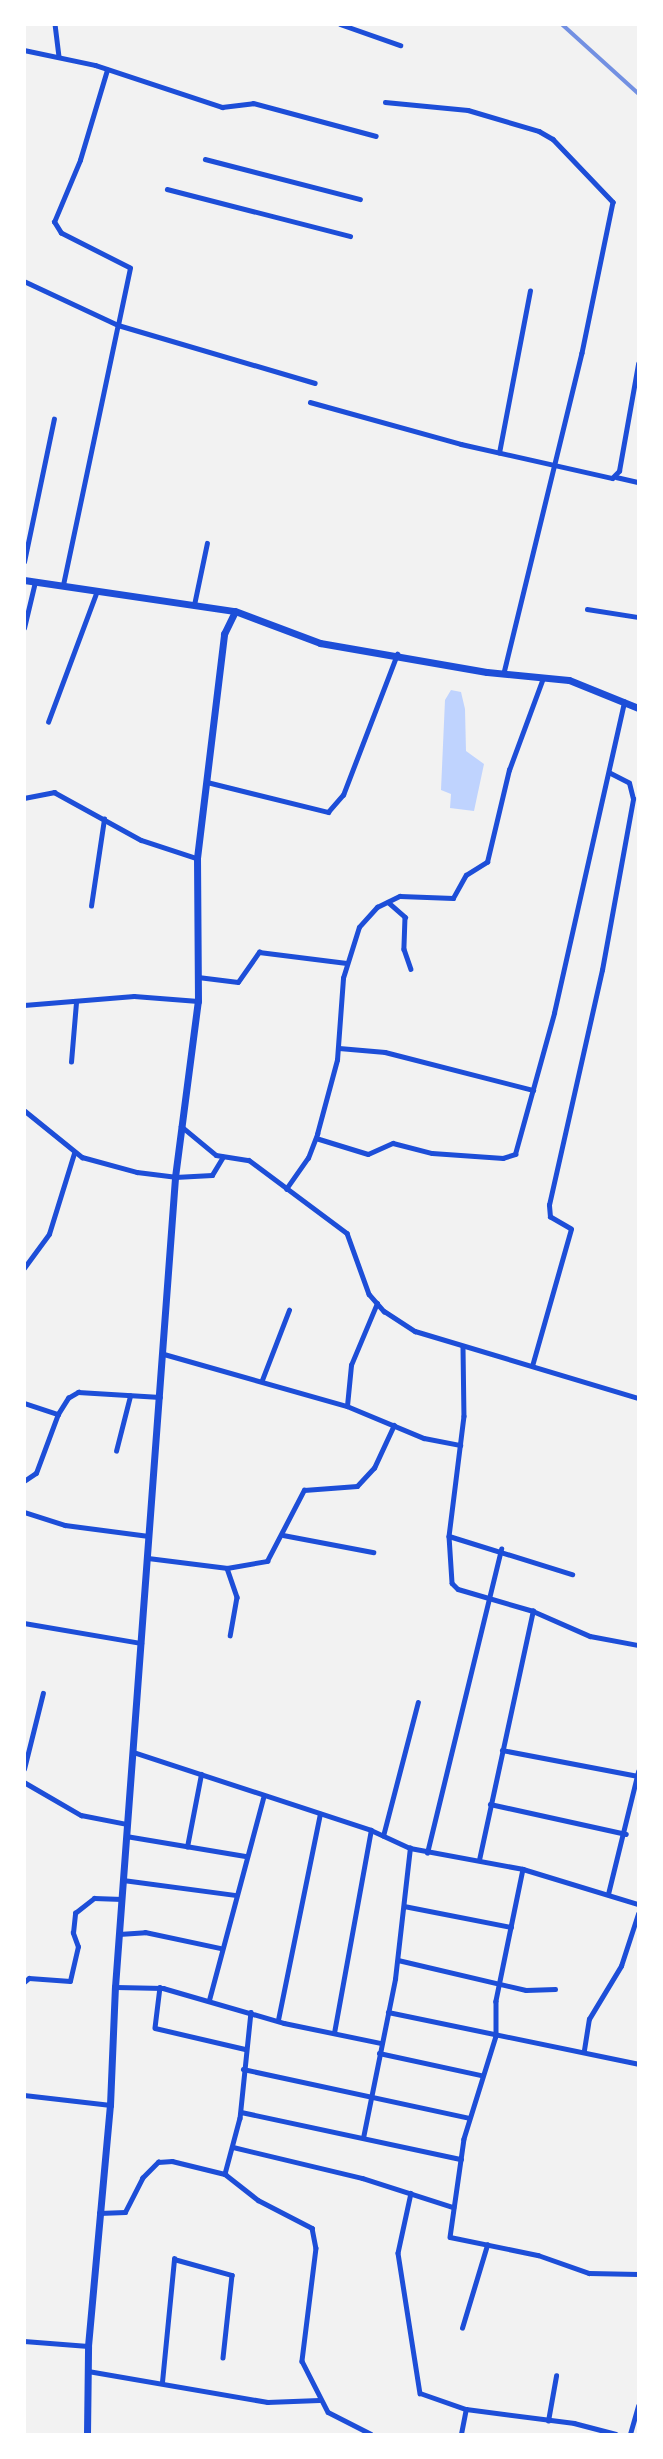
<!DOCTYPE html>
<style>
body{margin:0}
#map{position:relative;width:663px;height:2459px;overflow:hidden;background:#f2f2f2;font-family:Manrope,sans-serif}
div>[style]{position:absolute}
.water>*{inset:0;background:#bfd3fe}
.minor>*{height:4.5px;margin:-2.25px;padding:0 2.25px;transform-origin:2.25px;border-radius:2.25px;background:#1d4ed8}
.primary>*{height:7px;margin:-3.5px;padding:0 3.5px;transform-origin:3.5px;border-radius:3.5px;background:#1d4ed8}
.rail>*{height:3.5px;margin:-1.75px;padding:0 1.75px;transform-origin:1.75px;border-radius:1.75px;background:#7290e2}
span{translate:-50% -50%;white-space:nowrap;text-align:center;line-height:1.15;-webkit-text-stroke:5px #fff;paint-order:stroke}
.frame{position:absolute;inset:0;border:26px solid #fff;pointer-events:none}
</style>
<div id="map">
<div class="water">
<i style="clip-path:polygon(451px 690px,461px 692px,465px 709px,466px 751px,484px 764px,474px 811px,450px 808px,451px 794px,441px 790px,445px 700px)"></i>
</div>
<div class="minor">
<i style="left:55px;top:24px;width:33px;rotate:83deg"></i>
<i style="left:340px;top:24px;width:64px;rotate:19.3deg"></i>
<i style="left:24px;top:50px;width:73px;rotate:11.9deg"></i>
<i style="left:95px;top:65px;width:134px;rotate:18.3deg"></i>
<i style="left:222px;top:107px;width:31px;rotate:-7deg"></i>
<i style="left:253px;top:103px;width:127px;rotate:15deg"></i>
<i style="left:385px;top:102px;width:83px;rotate:5.5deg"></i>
<i style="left:468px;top:110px;width:74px;rotate:16.5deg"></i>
<i style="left:539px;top:131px;width:16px;rotate:30deg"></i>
<i style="left:553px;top:139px;width:87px;rotate:46.4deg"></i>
<i style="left:613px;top:202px;width:154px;rotate:101.6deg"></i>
<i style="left:582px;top:353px;width:329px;rotate:103.7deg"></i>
<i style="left:205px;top:159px;width:160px;rotate:14.5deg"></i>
<i style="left:167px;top:189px;width:189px;rotate:14.4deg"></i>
<i style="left:24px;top:281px;width:104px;rotate:25.1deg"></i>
<i style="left:118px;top:325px;width:58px;rotate:-78.1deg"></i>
<i style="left:130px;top:268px;width:77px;rotate:-153.1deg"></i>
<i style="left:61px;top:233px;width:13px;rotate:-122deg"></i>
<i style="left:54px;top:222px;width:67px;rotate:-67.2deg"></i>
<i style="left:80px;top:160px;width:94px;rotate:-73.3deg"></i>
<i style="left:310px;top:402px;width:157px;rotate:15.5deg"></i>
<i style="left:461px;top:444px;width:155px;rotate:12.7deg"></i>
<i style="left:612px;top:478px;width:10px;rotate:-45deg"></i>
<i style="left:619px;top:471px;width:109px;rotate:-79.9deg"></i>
<i style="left:499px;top:453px;width:165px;rotate:-79.2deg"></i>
<i style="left:616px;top:477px;width:23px;rotate:13deg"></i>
<i style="left:24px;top:562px;width:146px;rotate:-78.2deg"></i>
<i style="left:63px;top:585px;width:266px;rotate:-78.1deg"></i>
<i style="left:118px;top:325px;width:205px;rotate:16.4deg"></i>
<i style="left:194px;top:605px;width:63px;rotate:-78.2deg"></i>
<i style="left:587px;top:609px;width:52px;rotate:8.9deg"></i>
<i style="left:24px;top:628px;width:47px;rotate:-76.6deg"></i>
<i style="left:48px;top:722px;width:140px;rotate:-69.5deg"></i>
<i style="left:207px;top:782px;width:125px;rotate:13.9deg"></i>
<i style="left:328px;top:812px;width:23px;rotate:-49deg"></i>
<i style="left:343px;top:795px;width:151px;rotate:-69deg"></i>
<i style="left:24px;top:798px;width:31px;rotate:-11deg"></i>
<i style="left:54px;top:792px;width:99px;rotate:28.9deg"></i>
<i style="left:141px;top:840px;width:58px;rotate:18.1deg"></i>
<i style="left:388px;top:902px;width:23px;rotate:41deg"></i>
<i style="left:405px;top:917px;width:32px;rotate:92deg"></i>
<i style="left:404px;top:949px;width:21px;rotate:71deg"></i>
<i style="left:91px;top:906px;width:88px;rotate:-81.5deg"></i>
<i style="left:198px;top:977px;width:40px;rotate:7.1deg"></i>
<i style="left:238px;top:982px;width:37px;rotate:-55deg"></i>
<i style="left:259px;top:952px;width:88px;rotate:7.2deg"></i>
<i style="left:24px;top:1005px;width:110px;rotate:-4.7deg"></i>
<i style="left:134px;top:996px;width:64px;rotate:4.5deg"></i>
<i style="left:339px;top:1048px;width:46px;rotate:5deg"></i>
<i style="left:385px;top:1052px;width:153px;rotate:14.4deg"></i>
<i style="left:71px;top:1062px;width:60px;rotate:-85.2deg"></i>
<i style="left:24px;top:1110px;width:75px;rotate:39deg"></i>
<i style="left:82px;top:1157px;width:57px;rotate:15.3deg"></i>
<i style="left:137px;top:1172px;width:38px;rotate:7deg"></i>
<i style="left:175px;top:1177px;width:37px;rotate:-3deg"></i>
<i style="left:212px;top:1175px;width:21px;rotate:-59deg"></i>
<i style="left:181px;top:1126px;width:45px;rotate:39.6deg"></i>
<i style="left:216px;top:1155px;width:33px;rotate:9deg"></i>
<i style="left:249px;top:1160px;width:122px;rotate:36.7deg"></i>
<i style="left:347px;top:1233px;width:65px;rotate:70.2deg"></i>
<i style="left:369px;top:1294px;width:23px;rotate:49deg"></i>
<i style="left:384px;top:1311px;width:37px;rotate:33deg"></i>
<i style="left:415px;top:1331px;width:233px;rotate:16.7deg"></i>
<i style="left:316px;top:1138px;width:54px;rotate:17.1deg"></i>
<i style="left:368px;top:1154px;width:27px;rotate:-24deg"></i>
<i style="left:393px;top:1143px;width:40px;rotate:14.4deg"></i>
<i style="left:432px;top:1153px;width:71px;rotate:4deg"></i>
<i style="left:503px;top:1158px;width:13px;rotate:-18deg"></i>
<i style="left:515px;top:1154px;width:146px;rotate:-74.5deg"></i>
<i style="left:554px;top:1013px;width:319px;rotate:-77.3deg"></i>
<i style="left:286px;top:1189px;width:38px;rotate:-55deg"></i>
<i style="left:308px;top:1158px;width:26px;rotate:-69deg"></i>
<i style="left:317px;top:1134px;width:77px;rotate:-74.9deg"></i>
<i style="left:337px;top:1060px;width:82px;rotate:-85.8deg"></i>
<i style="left:343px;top:978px;width:53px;rotate:-72.6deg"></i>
<i style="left:359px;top:927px;width:27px;rotate:-48deg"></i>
<i style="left:377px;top:907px;width:25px;rotate:-26deg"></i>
<i style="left:400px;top:896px;width:53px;rotate:2.2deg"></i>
<i style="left:453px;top:898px;width:26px;rotate:-61deg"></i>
<i style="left:466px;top:875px;width:25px;rotate:-32deg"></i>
<i style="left:487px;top:862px;width:95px;rotate:-76.6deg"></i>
<i style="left:509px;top:770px;width:98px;rotate:-69.7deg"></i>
<i style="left:24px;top:1268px;width:42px;rotate:-53.7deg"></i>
<i style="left:49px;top:1234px;width:85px;rotate:-72.8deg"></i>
<i style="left:463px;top:1347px;width:69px;rotate:89.2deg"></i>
<i style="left:464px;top:1416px;width:121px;rotate:97.1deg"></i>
<i style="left:449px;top:1536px;width:47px;rotate:86.3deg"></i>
<i style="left:452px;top:1583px;width:8px;rotate:45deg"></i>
<i style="left:458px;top:1589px;width:78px;rotate:16.3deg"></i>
<i style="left:533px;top:1611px;width:62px;rotate:23.7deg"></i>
<i style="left:590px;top:1636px;width:49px;rotate:10.6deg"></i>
<i style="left:164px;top:1354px;width:190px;rotate:15.9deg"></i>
<i style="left:347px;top:1406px;width:83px;rotate:22.6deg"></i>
<i style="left:424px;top:1438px;width:37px;rotate:11deg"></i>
<i style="left:532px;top:1366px;width:142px;rotate:-74.1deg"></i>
<i style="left:571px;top:1229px;width:24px;rotate:-150deg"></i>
<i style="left:550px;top:1217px;width:12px;rotate:-95deg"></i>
<i style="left:549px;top:1205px;width:241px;rotate:-77.3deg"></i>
<i style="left:602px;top:970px;width:174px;rotate:-79.7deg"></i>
<i style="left:633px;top:799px;width:16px;rotate:-104deg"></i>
<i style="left:629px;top:783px;width:22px;rotate:-153deg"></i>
<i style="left:262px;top:1380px;width:75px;rotate:-68.9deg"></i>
<i style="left:24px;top:1403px;width:36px;rotate:18deg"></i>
<i style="left:58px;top:1414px;width:19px;rotate:-58deg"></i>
<i style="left:68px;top:1398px;width:12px;rotate:-31deg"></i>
<i style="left:78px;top:1392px;width:82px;rotate:3.5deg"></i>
<i style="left:347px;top:1406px;width:41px;rotate:-84.4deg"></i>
<i style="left:351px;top:1365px;width:67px;rotate:-67.2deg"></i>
<i style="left:116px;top:1451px;width:57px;rotate:-75.7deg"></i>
<i style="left:24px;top:1481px;width:14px;rotate:-34deg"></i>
<i style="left:36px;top:1473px;width:63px;rotate:-69.6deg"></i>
<i style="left:24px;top:1512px;width:43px;rotate:17.6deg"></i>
<i style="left:65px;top:1525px;width:84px;rotate:7.5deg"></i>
<i style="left:283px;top:1535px;width:92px;rotate:10.7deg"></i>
<i style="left:449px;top:1536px;width:129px;rotate:17.2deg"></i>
<i style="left:148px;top:1558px;width:80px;rotate:7.2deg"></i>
<i style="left:227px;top:1568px;width:41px;rotate:-9.9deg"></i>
<i style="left:267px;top:1561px;width:80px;rotate:-62.5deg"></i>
<i style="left:304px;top:1490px;width:53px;rotate:-4.3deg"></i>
<i style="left:357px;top:1486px;width:25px;rotate:-47deg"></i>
<i style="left:374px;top:1468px;width:47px;rotate:-65.1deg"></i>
<i style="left:227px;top:1568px;width:31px;rotate:71deg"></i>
<i style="left:237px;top:1597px;width:39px;rotate:100deg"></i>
<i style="left:24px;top:1623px;width:119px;rotate:9.7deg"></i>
<i style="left:502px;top:1750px;width:138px;rotate:10.8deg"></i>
<i style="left:133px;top:1752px;width:250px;rotate:18.1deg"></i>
<i style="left:371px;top:1830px;width:43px;rotate:24.8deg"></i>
<i style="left:410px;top:1848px;width:115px;rotate:10.5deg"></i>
<i style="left:523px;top:1869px;width:120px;rotate:16.9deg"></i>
<i style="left:24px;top:1769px;width:78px;rotate:-76deg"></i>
<i style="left:24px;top:1782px;width:66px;rotate:30.1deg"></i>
<i style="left:81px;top:1815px;width:47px;rotate:11.1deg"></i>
<i style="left:490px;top:1804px;width:139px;rotate:12.4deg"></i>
<i style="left:126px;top:1836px;width:122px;rotate:9.5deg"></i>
<i style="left:383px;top:1836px;width:138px;rotate:-75.4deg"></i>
<i style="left:187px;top:1847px;width:74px;rotate:-79.1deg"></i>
<i style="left:427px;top:1853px;width:313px;rotate:-76.3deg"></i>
<i style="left:479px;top:1860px;width:255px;rotate:-77.8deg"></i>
<i style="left:523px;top:1869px;width:135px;rotate:101.6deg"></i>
<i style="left:496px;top:2001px;width:35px;rotate:90deg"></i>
<i style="left:496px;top:2036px;width:108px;rotate:107.3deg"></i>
<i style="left:464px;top:2139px;width:99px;rotate:98.1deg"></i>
<i style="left:450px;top:2237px;width:90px;rotate:11.6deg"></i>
<i style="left:538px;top:2255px;width:54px;rotate:19.4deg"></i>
<i style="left:589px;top:2273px;width:49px;rotate:1.2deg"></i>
<i style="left:123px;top:1880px;width:114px;rotate:7.6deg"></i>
<i style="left:608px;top:1894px;width:126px;rotate:-76.2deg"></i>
<i style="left:404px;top:1906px;width:109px;rotate:11.1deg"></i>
<i style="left:119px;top:1934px;width:26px;rotate:-4deg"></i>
<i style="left:145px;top:1932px;width:77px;rotate:12deg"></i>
<i style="left:398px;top:1960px;width:131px;rotate:13.2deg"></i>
<i style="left:526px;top:1990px;width:29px;rotate:-2deg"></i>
<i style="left:24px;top:1982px;width:6px;rotate:-39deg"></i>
<i style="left:29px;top:1978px;width:41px;rotate:4.2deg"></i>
<i style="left:70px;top:1981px;width:35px;rotate:-77deg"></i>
<i style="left:78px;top:1947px;width:15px;rotate:-110deg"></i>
<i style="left:73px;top:1933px;width:20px;rotate:-84deg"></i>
<i style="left:75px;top:1913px;width:24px;rotate:-38deg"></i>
<i style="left:94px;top:1898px;width:28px;rotate:2deg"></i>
<i style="left:116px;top:1987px;width:47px;rotate:1.2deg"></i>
<i style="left:163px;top:1988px;width:126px;rotate:16.1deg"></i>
<i style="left:284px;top:2023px;width:99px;rotate:11.7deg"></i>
<i style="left:160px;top:1987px;width:41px;rotate:97deg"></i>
<i style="left:155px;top:2028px;width:92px;rotate:13.1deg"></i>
<i style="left:209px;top:2000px;width:209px;rotate:-75deg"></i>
<i style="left:251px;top:2012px;width:107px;rotate:95.9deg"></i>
<i style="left:240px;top:2118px;width:58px;rotate:105deg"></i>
<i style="left:225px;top:2174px;width:42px;rotate:38.2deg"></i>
<i style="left:258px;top:2200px;width:61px;rotate:27.4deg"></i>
<i style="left:312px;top:2228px;width:20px;rotate:79deg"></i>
<i style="left:316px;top:2248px;width:114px;rotate:97.1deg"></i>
<i style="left:302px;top:2361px;width:57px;rotate:63deg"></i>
<i style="left:328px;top:2412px;width:48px;rotate:27.1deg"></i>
<i style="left:388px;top:2012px;width:255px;rotate:11.7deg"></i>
<i style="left:278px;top:2020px;width:210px;rotate:-78.5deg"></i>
<i style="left:334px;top:2033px;width:206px;rotate:-79.7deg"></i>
<i style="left:584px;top:2050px;width:31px;rotate:-81deg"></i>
<i style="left:589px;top:2019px;width:62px;rotate:-58.9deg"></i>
<i style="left:621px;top:1966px;width:55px;rotate:-71.9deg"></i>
<i style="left:379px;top:2053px;width:104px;rotate:12.2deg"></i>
<i style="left:243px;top:2069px;width:231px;rotate:12.2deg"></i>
<i style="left:24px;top:2095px;width:87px;rotate:6.6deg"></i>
<i style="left:241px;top:2112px;width:225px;rotate:12.1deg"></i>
<i style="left:363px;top:2138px;width:162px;rotate:-78.6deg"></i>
<i style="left:395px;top:1979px;width:132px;rotate:-83.5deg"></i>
<i style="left:233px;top:2147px;width:133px;rotate:13.5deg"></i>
<i style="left:362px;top:2178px;width:96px;rotate:17.7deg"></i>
<i style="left:411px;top:2193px;width:61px;rotate:102.2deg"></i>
<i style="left:398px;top:2253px;width:142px;rotate:81.1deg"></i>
<i style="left:420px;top:2393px;width:49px;rotate:19.2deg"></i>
<i style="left:466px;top:2409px;width:109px;rotate:7.4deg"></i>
<i style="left:574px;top:2423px;width:43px;rotate:14.7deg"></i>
<i style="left:99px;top:2213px;width:26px;rotate:-2deg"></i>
<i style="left:125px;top:2212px;width:38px;rotate:-63deg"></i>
<i style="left:142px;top:2178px;width:23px;rotate:-45deg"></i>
<i style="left:158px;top:2162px;width:14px;rotate:-4deg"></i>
<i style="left:172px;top:2161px;width:55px;rotate:13.8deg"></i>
<i style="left:462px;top:2328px;width:87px;rotate:-73.2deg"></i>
<i style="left:24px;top:2341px;width:64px;rotate:4.5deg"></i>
<i style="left:88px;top:2371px;width:182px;rotate:9.8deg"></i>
<i style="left:267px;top:2402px;width:52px;rotate:-2.2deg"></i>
<i style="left:162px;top:2382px;width:124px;rotate:-84.4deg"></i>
<i style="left:174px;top:2259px;width:60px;rotate:15.4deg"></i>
<i style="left:232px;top:2275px;width:83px;rotate:96.2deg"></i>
<i style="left:548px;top:2421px;width:46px;rotate:-79.9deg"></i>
<i style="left:461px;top:2434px;width:25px;rotate:-79deg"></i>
<i style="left:630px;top:2434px;width:29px;rotate:-74deg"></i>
</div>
<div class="primary">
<i style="left:24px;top:580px;width:213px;rotate:8.4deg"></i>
<i style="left:235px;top:611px;width:91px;rotate:20.6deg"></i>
<i style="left:320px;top:643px;width:169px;rotate:9.9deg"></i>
<i style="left:487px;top:672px;width:82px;rotate:5.6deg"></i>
<i style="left:569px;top:680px;width:74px;rotate:22.1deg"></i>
<i style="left:87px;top:2434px;width:88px;rotate:-89.3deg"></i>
<i style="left:88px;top:2346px;width:242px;rotate:-84.8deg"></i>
<i style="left:110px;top:2105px;width:118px;rotate:-87.6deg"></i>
<i style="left:115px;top:1987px;width:812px;rotate:-85.76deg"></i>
<i style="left:175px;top:1177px;width:177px;rotate:-82.6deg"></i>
<i style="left:198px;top:1001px;width:143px;rotate:-90.4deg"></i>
<i style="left:197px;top:858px;width:226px;rotate:-83.1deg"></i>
<i style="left:224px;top:634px;width:25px;rotate:-64deg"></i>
</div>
<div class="rail">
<i style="left:562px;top:24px;width:103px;rotate:42.2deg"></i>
</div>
<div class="frame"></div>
</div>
